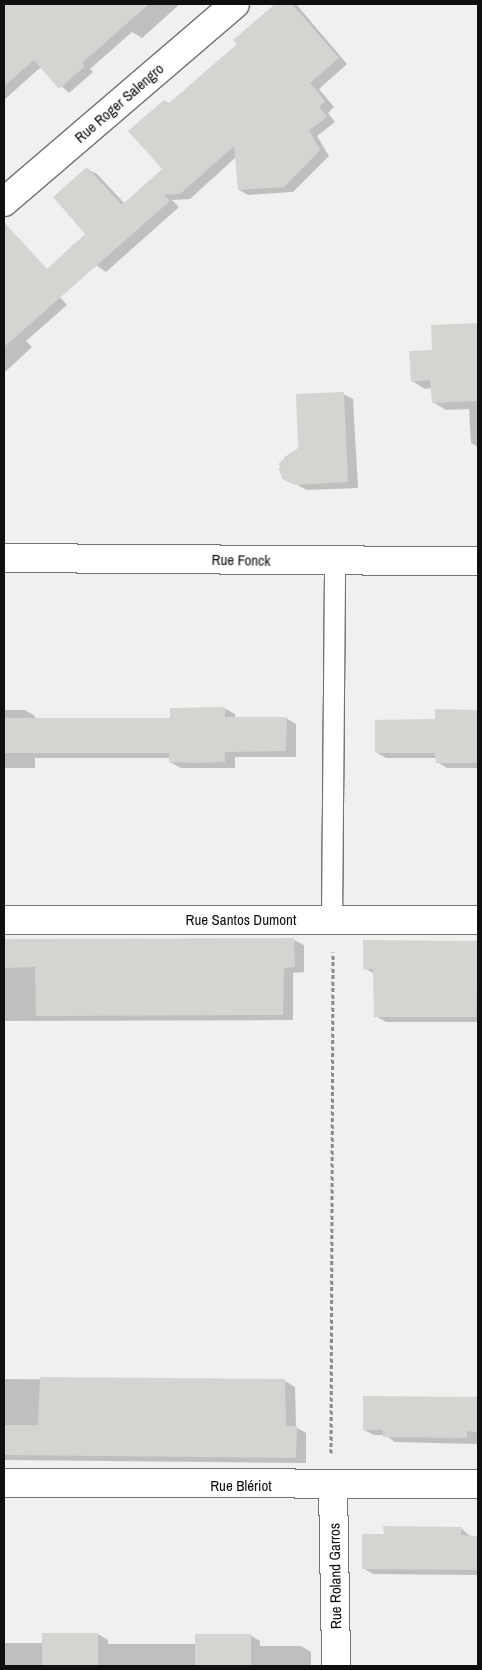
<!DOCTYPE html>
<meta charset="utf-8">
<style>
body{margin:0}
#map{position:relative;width:482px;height:1670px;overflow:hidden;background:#eef1ed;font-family:"Archivo Narrow",sans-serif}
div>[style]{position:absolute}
.shadow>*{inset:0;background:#0003}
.building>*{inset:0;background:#d3d5d1;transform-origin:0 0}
.path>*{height:3px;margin-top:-1.5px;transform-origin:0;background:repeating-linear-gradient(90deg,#898b88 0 4px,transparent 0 6.5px)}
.roads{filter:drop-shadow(1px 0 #727471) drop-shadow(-1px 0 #727471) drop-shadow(0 1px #727471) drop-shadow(0 -1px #727471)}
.service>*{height:20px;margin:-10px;padding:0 10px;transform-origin:10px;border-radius:10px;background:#fff}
.minor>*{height:28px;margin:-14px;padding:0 14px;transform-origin:14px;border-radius:14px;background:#fff}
.secondary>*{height:28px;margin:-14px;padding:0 14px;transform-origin:14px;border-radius:14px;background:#fff}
span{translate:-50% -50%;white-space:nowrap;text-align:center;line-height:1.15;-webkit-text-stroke:5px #fff;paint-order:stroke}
.street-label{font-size:15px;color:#0f100e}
.frame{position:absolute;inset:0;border:5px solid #0f100e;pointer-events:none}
</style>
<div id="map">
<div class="shadow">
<i style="clip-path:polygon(4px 4px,180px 4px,142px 38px,132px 32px,90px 69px,93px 72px,69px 93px,41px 67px,4px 100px)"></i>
<i style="clip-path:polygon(277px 4px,296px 4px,347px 64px,319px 89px,334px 107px,328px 113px,335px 122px,317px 136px,329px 156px,293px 192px,248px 195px,239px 190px,236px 157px,190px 199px,172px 200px,179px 207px,106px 272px,97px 266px,77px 243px,87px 234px,87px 169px,97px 174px,125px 204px,164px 169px,165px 101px,170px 104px,239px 44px,235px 40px)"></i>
<i style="clip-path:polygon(5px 241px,14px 246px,67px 305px,26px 341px,32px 347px,4px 373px,4px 309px,11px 302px,4px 294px)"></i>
<i style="clip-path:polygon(478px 324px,478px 447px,471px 443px,469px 409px,446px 410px,433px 402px,432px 388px,425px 389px,412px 381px,433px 351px,433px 326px)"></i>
<i style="clip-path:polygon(343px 394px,353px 399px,358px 488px,307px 490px,283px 478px,279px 470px,285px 457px,299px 448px)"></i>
<i style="clip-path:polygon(224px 708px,235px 714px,235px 719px,286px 718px,296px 724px,296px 757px,235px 757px,235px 768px,181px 768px,170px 762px,170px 758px,35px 758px,35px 768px,4px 768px,4px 710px,25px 710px,35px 716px,35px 719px,171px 719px)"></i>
<i style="clip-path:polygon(436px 711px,478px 711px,478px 768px,447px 768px,437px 762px,437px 758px,386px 758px,376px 752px,436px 721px)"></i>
<i style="clip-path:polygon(4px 940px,294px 940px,304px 945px,304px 972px,293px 973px,293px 1020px,4px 1021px)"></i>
<i style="clip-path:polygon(364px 942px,478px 942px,478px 1022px,386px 1022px,376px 1016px,375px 974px,364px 968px)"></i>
<i style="clip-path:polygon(4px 1379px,285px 1381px,295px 1387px,296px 1427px,306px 1433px,306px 1463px,4px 1460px)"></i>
<i style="clip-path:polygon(364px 1397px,478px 1398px,477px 1444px,395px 1442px,385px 1435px,374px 1435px,364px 1430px)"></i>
<i style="clip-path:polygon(461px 1528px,471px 1537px,478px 1537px,478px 1575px,373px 1574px,363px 1568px,385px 1535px)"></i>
<i style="clip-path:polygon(98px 1634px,108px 1640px,108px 1644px,196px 1644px,250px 1635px,260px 1641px,260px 1646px,301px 1646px,311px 1652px,311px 1666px,4px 1666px,4px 1643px,43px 1643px)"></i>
</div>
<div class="building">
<i style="clip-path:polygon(4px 4px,149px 4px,82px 63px,85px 66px,59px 89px,34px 60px,4px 86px)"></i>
<i style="clip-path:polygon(275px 4px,292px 4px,339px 58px,310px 83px,325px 101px,319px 107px,327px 117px,309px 130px,320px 150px,284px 187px,238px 190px,234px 146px,180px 194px,164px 195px,170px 201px,4px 347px,4px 222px,47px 269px,85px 234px,53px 197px,87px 167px,121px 204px,124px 203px,162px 169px,128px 131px,164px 100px,168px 104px,237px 44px,233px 40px)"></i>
<i style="clip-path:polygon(478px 323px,478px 401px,432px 403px,430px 380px,411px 382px,409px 351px,432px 350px,431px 325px)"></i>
<i style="clip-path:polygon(344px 392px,348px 482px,295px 485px,282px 479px,279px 463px,298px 448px,296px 394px)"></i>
<i style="clip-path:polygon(225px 707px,225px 717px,287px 717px,286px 751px,225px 752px,225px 762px,197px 763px,169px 762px,169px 753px,4px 753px,4px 718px,170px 718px,170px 708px)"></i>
<i style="clip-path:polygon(435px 709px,478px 710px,478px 763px,436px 763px,435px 753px,375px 753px,375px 720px,435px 719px)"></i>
<i style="clip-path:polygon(294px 938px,295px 967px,284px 968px,283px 1015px,36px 1016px,35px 967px,4px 968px,4px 939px)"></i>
<i style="clip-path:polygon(363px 940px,478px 941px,476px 1017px,374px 1017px,373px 969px,363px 969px)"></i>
<i style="clip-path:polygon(40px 1377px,285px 1379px,286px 1426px,297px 1426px,296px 1458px,4px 1455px,4px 1425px,38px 1425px)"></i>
<i style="clip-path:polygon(363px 1396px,478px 1397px,478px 1432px,467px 1431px,467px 1438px,383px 1437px,383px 1430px,363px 1430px)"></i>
<i style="clip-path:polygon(383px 1526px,462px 1527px,461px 1535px,478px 1536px,478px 1570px,362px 1569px,362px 1534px,384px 1534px)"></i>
<i style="left:42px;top:1633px;width:56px;height:33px"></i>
<i style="left:195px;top:1634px;width:56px;height:32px"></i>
</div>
<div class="path">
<i style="left:331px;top:1453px;width:501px;rotate:-89.77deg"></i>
</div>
<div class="roads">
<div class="service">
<i style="left:332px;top:920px;width:359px;rotate:-89.5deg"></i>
</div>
<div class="minor">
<i style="left:4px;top:558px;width:474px;rotate:0.4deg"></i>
<i style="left:4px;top:920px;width:474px"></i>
<i style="left:4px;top:1483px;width:474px;rotate:0.1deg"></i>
<i style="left:333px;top:1486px;width:180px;rotate:89deg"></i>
</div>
<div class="secondary">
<i style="left:4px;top:202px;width:304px;rotate:-40.6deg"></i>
</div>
</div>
<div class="street-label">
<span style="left:119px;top:103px;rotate:-41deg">Rue Roger Salengro</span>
<span style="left:241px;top:560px;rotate:1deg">Rue Fonck</span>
<span style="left:241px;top:920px">Rue Santos Dumont</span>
<span style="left:241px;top:1486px">Rue Blériot</span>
<span style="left:335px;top:1576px;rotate:-91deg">Rue Roland Garros</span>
</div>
<div class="frame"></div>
</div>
